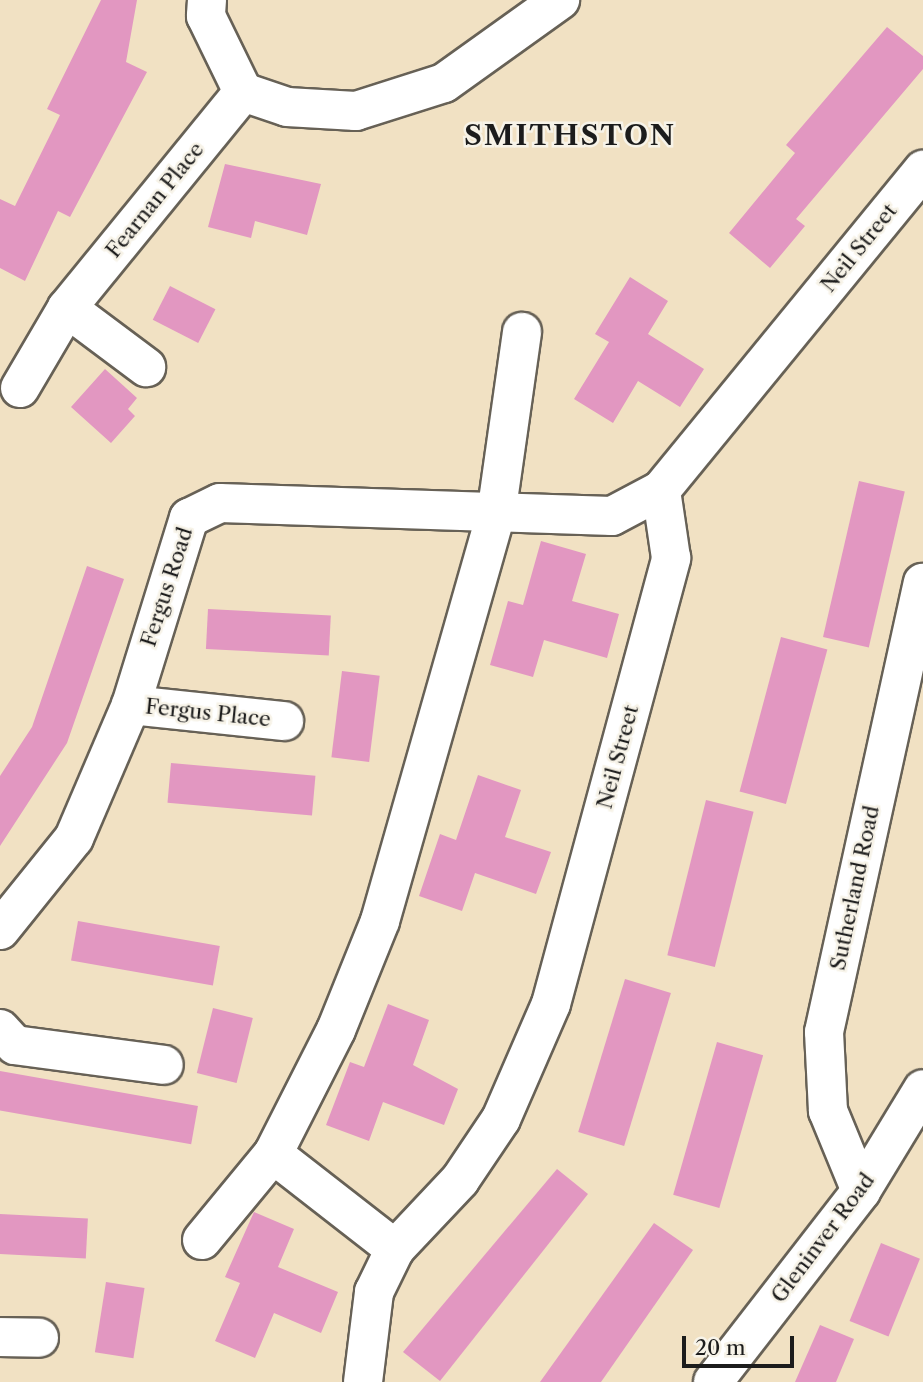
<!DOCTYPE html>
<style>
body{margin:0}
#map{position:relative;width:923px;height:1382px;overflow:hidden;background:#f1e1c3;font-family:"Libre Caslon Text",serif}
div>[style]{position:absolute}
.building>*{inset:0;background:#e297c1;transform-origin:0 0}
.roads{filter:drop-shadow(2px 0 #676156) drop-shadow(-2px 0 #676156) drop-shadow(0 2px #676156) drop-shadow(0 -2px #676156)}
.minor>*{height:38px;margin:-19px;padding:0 19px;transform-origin:19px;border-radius:19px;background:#fff}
.tertiary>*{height:38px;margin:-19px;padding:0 19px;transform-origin:19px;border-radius:19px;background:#fff}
span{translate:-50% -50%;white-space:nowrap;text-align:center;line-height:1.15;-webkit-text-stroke:5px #f7f3e8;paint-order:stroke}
.street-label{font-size:21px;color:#1c1c1c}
.district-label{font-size:28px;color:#1c1c1c;font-weight:700;letter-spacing:2px}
.scale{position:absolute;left:682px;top:1336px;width:112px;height:32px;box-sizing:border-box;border:4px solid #1c1c1c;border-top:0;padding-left:9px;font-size:21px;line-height:24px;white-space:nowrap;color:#1c1c1c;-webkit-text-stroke:5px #f7f3e8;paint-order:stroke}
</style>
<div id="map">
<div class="building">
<i style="clip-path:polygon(101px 0,137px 0,126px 62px,147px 72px,70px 217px,58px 211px,25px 281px,0 268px,0 199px,15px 206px,60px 115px,47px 109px)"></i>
<i style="clip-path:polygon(887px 27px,923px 56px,923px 69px,796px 219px,805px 226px,770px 268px,729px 233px,795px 153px,786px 145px)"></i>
<i style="clip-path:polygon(225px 164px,321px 184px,307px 235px,255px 221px,251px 238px,208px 227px)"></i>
<i style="clip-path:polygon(630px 277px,668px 301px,648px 334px,704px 369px,680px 407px,638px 381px,613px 423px,574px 399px,609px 342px,595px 334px)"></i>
<i style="left:170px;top:286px;width:51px;height:38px;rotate:27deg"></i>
<i style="clip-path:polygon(105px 369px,137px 398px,128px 409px,135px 416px,111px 443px,71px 407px)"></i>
<i style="left:859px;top:481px;width:47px;height:160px;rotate:13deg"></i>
<i style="clip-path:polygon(541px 541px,586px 554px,572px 601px,619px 614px,607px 658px,544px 640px,533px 677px,490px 665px,508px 601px,523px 605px)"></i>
<i style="clip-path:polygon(87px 566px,124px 579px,67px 743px,0 846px,0 776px,32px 727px)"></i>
<i style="left:208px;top:609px;width:123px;height:40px;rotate:3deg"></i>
<i style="left:781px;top:637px;width:48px;height:160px;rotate:15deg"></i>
<i style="left:342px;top:671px;width:38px;height:87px;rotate:7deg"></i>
<i style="left:171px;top:763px;width:145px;height:40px;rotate:5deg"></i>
<i style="clip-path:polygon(478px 775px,521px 790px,505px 837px,551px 852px,536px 894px,475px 873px,462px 911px,419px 896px,440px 834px,456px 840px)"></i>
<i style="left:706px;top:800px;width:49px;height:160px;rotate:14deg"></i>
<i style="left:78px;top:921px;width:144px;height:40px;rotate:10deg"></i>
<i style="left:625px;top:979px;width:48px;height:160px;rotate:17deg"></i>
<i style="clip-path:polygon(388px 1004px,429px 1020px,413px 1065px,458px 1089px,444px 1125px,383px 1102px,369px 1141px,326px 1125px,350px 1062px,364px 1067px)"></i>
<i style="left:213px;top:1008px;width:41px;height:67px;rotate:14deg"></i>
<i style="left:717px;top:1042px;width:48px;height:159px;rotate:16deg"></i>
<i style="left:0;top:1071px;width:201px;height:39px;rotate:10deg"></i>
<i style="clip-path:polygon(557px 1169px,588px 1194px,440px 1381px,403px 1352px)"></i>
<i style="clip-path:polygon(254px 1212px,294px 1229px,278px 1267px,338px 1292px,321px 1333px,274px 1313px,255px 1358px,215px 1341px,240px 1283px,225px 1277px)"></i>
<i style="left:0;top:1214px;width:88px;height:40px;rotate:3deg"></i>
<i style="clip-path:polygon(654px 1223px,693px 1250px,601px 1382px,540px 1382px)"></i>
<i style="left:881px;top:1243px;width:42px;height:84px;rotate:22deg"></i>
<i style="left:106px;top:1282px;width:39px;height:71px;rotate:9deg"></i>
<i style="clip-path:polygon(820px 1325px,854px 1339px,836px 1382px,795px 1382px)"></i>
</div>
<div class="roads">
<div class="minor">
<i style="left:207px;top:0;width:16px;rotate:94deg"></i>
<i style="left:206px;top:16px;width:85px;rotate:64deg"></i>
<i style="left:243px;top:92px;width:46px;rotate:18.8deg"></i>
<i style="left:287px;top:107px;width:69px;rotate:3.3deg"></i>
<i style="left:356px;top:111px;width:92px;rotate:-17.7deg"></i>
<i style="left:444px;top:83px;width:143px;rotate:-35.6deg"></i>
<i style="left:67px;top:308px;width:99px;rotate:36.8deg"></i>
<i style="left:20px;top:388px;width:93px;rotate:-59.6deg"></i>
<i style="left:67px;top:308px;width:279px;rotate:-50.8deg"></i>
<i style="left:131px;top:705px;width:154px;rotate:6deg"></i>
<i style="left:0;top:930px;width:118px;rotate:-51.2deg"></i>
<i style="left:74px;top:838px;width:145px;rotate:-66.8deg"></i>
<i style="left:131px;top:705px;width:196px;rotate:-72.8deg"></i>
<i style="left:189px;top:518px;width:34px;rotate:-26deg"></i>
<i style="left:220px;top:503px;width:392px;rotate:1.9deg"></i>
<i style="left:612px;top:516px;width:55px;rotate:-28deg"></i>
<i style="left:0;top:1029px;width:22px;rotate:47deg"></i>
<i style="left:15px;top:1045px;width:150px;rotate:7.6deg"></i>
<i style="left:273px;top:1154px;width:155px;rotate:37.9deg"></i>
<i style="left:861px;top:1191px;width:87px;rotate:-112.4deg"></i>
<i style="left:828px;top:1111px;width:79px;rotate:-92.9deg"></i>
<i style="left:824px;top:1032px;width:460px;rotate:-77.6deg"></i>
<i style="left:202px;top:1240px;width:112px;rotate:-50.5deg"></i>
<i style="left:273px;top:1154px;width:139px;rotate:-63.1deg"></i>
<i style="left:336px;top:1030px;width:118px;rotate:-68deg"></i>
<i style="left:380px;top:921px;width:422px;rotate:-74.1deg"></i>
<i style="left:496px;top:515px;width:185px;rotate:-81.9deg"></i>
<i style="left:0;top:1337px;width:39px;rotate:1deg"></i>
<i style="left:363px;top:1382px;width:91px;rotate:-83deg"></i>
<i style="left:374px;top:1292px;width:48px;rotate:-64deg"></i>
<i style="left:395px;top:1249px;width:95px;rotate:-46.7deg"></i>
<i style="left:460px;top:1180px;width:73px;rotate:-56.1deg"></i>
<i style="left:501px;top:1119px;width:125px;rotate:-66.5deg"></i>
<i style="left:551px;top:1004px;width:462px;rotate:-74.9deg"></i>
<i style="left:671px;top:558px;width:69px;rotate:-98.4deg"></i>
<i style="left:661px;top:490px;width:414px;rotate:-50.7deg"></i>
</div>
<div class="tertiary">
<i style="left:713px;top:1382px;width:242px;rotate:-52.2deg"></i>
<i style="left:861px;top:1191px;width:119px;rotate:-58.7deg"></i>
</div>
</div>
<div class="street-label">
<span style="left:155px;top:200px;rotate:-51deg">Fearnan Place</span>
<span style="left:859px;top:248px;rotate:-51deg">Neil Street</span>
<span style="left:167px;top:587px;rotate:-72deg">Fergus Road</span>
<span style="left:208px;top:713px;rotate:6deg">Fergus Place</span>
<span style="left:618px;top:757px;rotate:-75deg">Neil Street</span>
<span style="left:855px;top:888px;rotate:-78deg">Sutherland Road</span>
<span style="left:823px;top:1238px;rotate:-53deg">Gleninver Road</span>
</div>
<div class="district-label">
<span style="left:570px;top:135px">SMITHSTON</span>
</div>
<div class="scale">20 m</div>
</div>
